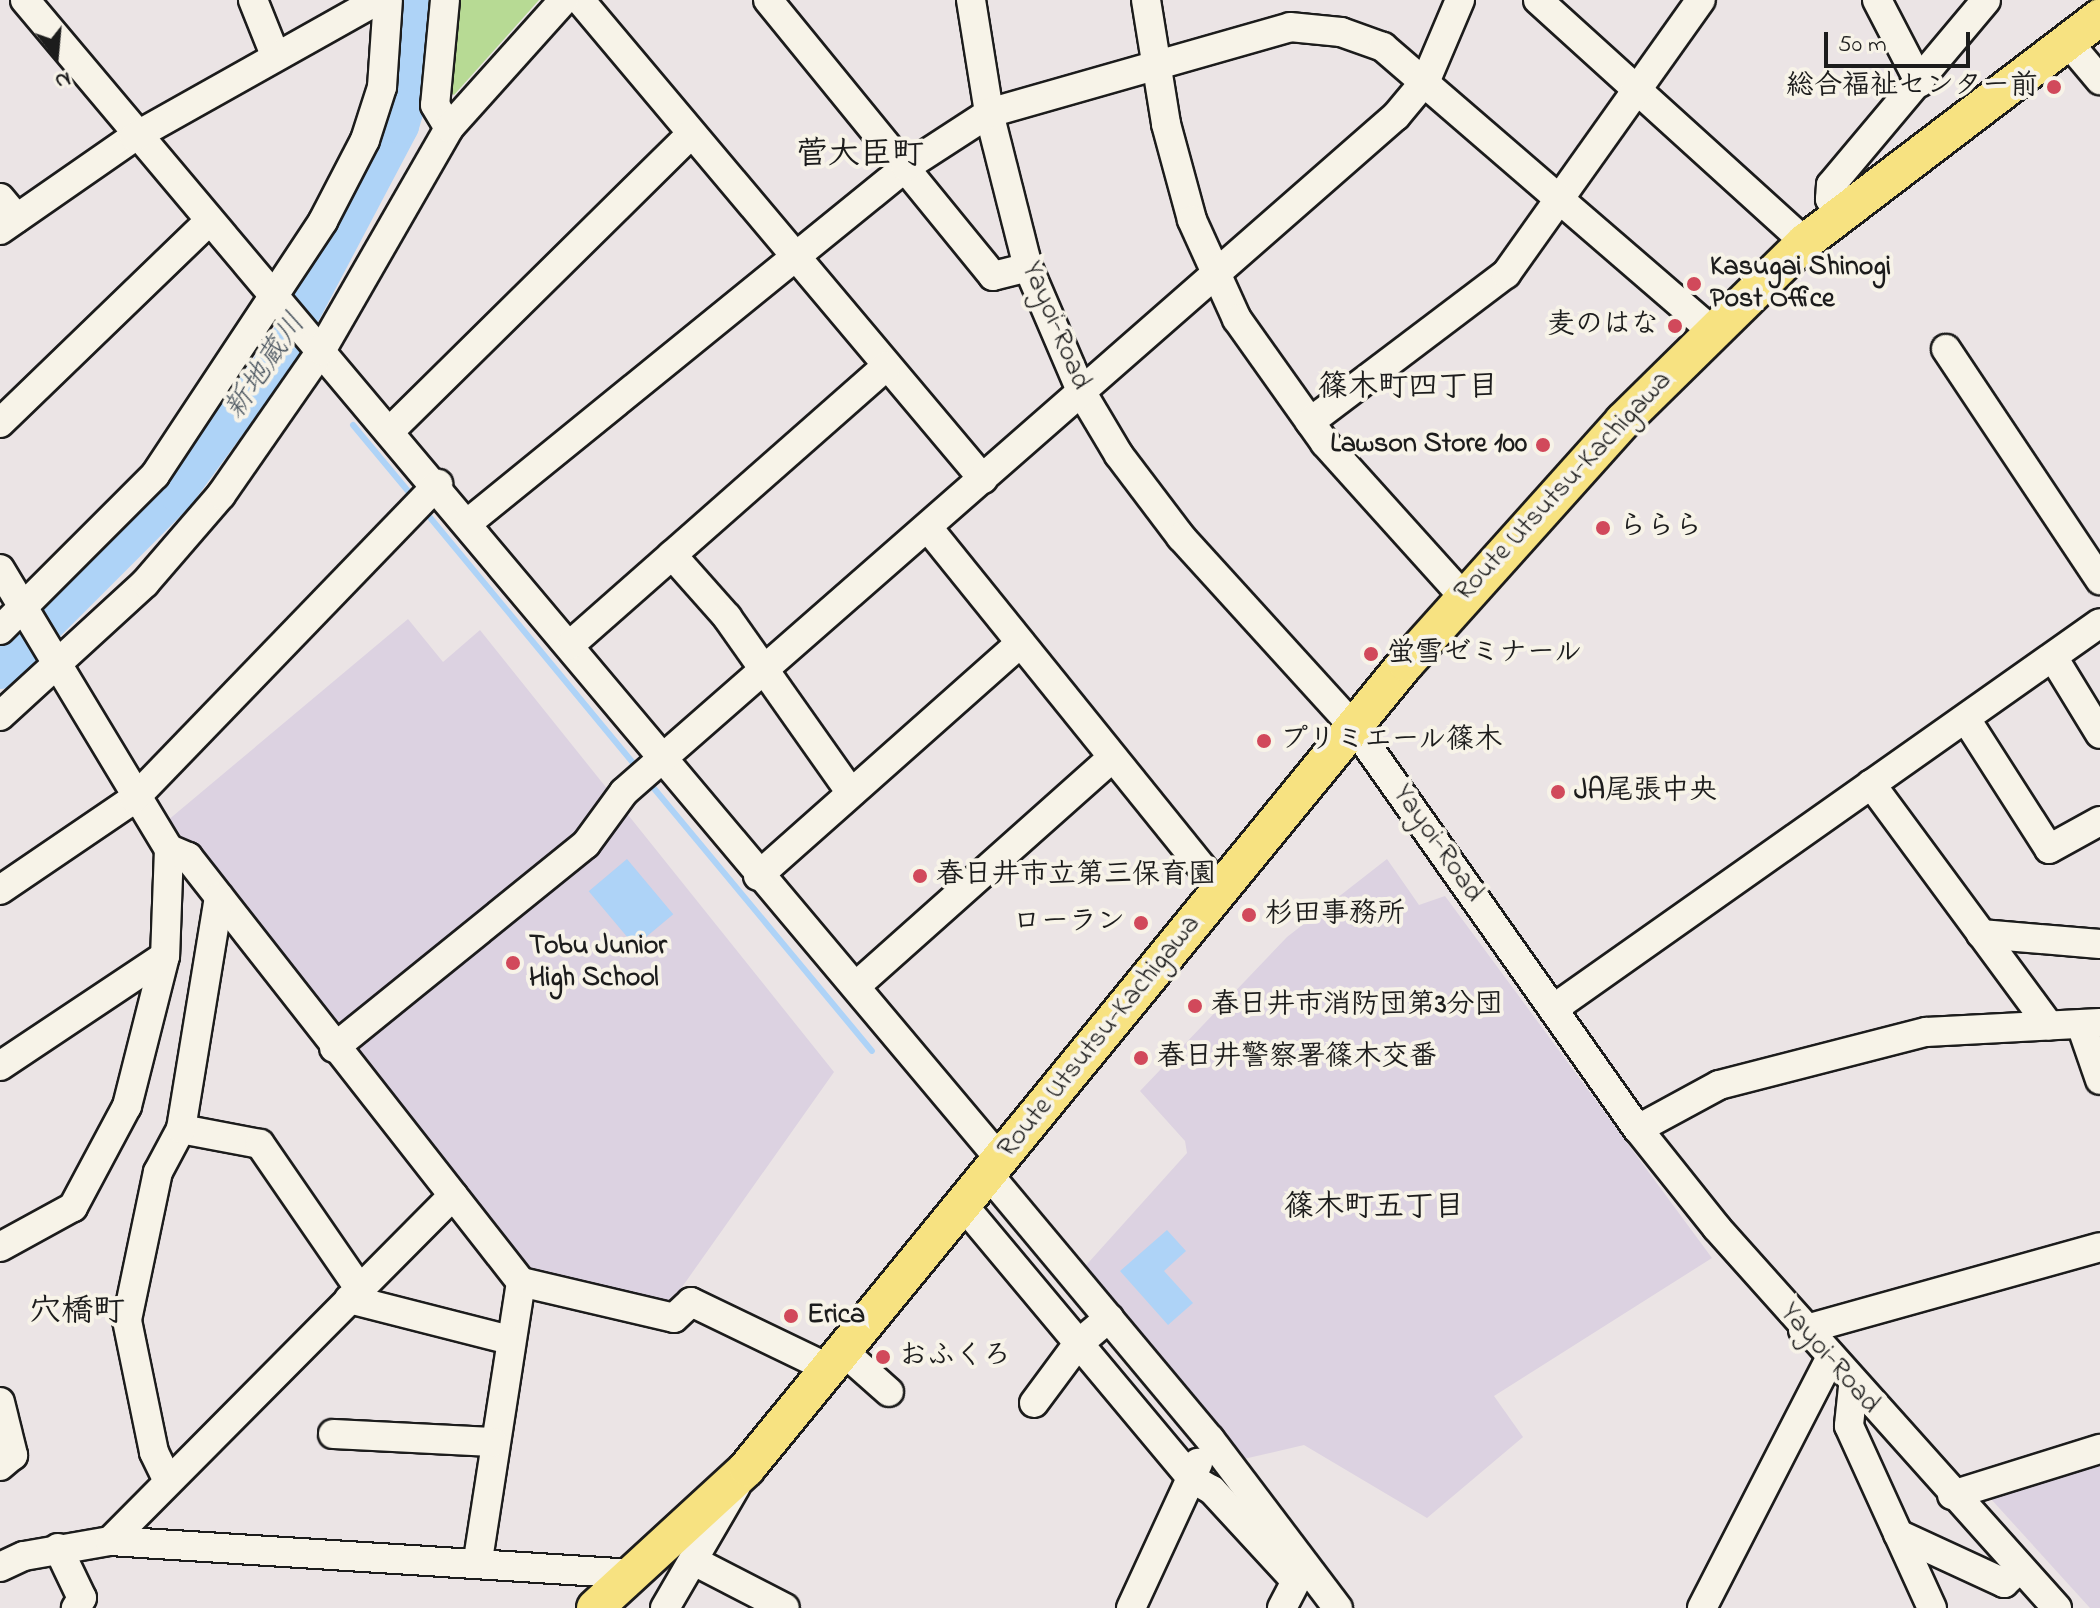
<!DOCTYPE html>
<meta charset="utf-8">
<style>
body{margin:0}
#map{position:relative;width:2100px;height:1608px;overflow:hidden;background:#ebe4e5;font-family:"Indie Flower","Klee One",sans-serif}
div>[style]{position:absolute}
.built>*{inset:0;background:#dcd2e1}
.green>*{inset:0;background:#b7da94}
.water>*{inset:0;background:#aed3f7;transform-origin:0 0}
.stream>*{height:6px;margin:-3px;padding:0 3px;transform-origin:3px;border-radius:3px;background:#aed3f7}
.river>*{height:36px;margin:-18px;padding:0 18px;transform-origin:18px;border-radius:18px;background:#aed3f7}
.roads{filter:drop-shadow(2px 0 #1c1c1c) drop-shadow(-2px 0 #1c1c1c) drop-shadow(0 2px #1c1c1c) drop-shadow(0 -2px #1c1c1c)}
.minor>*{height:28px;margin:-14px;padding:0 14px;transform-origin:14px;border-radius:14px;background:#f7f3e8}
.major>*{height:36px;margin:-18px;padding:0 18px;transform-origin:18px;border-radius:18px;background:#f7e281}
.dots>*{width:22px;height:22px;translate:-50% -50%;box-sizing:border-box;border:4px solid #f7f3e8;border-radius:50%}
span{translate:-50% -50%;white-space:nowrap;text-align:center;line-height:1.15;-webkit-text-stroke:8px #f7f3e8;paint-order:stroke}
.poi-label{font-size:28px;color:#1c1c1c;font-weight:700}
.right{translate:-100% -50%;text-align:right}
.left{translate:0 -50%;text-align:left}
.street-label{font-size:28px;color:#1c1c1c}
.water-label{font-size:30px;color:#48535e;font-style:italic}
.neighbourhood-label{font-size:30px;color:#1c1c1c;font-weight:700}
.quarter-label{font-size:32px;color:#1c1c1c;font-weight:700}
.north{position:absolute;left:16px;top:16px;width:80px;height:80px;-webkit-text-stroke:6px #f7f3e8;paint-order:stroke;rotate:164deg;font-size:22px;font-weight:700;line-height:32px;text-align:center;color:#1c1c1c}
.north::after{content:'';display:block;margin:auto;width:28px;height:36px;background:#1c1c1c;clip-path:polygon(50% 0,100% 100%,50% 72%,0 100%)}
.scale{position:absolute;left:1824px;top:32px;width:146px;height:36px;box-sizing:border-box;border:4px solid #1c1c1c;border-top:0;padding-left:10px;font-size:24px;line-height:28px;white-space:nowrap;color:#1c1c1c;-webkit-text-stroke:6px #f7f3e8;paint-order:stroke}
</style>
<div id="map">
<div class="built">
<i style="clip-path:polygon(408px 619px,443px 662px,480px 630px,834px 1072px,663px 1314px,528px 1280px,167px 821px)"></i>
<i style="clip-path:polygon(1387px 859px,1419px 905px,1445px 896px,1712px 1258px,1494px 1396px,1523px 1437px,1427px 1518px,1304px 1445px,1235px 1461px,1080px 1272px,1187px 1153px,1185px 1141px,1140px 1091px,1287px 937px)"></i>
<i style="clip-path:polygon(2100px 1440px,2100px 1608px,2090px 1608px,1971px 1477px)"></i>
</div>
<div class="green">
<i style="clip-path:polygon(454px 0,539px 0,454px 95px,447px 91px)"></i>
</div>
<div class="water">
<i style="left:627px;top:859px;width:72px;height:50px;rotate:50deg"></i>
<i style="clip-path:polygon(1167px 1230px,1186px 1251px,1164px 1271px,1193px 1303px,1168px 1325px,1120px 1271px)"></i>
</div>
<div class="stream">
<i style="left:353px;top:425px;width:94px;rotate:50.2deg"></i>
<i style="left:423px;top:509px;width:336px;rotate:50.4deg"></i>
<i style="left:647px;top:780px;width:352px;rotate:50.3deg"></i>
</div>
<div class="river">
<i style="left:0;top:671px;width:250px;rotate:-45deg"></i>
<i style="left:177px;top:494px;width:183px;rotate:-53.9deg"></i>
<i style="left:285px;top:346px;width:249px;rotate:-62.2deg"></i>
<i style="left:401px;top:126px;width:53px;rotate:-73.6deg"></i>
<i style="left:416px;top:75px;width:75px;rotate:-87.7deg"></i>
</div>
<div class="roads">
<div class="minor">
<i style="left:25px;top:0;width:1515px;rotate:49.93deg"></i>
<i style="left:253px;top:0;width:59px;rotate:68.2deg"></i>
<i style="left:445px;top:0;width:105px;rotate:95.4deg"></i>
<i style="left:435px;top:105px;width:27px;rotate:59deg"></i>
<i style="left:580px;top:0;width:626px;rotate:49.92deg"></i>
<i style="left:768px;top:0;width:356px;rotate:50.8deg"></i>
<i style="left:993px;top:276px;width:36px;rotate:-14deg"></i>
<i style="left:971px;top:0;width:114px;rotate:80.9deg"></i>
<i style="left:989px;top:113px;width:159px;rotate:75.8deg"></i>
<i style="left:1028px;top:267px;width:137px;rotate:66.8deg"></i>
<i style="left:1082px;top:393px;width:72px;rotate:59.2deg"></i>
<i style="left:1119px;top:455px;width:103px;rotate:52.9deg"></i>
<i style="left:1181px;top:537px;width:257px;rotate:47.7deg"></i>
<i style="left:1354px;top:727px;width:492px;rotate:54.8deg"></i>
<i style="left:1638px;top:1129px;width:127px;rotate:51.4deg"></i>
<i style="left:1717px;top:1228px;width:510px;rotate:48.18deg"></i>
<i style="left:1146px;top:0;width:126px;rotate:80.8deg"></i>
<i style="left:1166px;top:124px;width:99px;rotate:74.8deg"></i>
<i style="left:1192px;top:220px;width:109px;rotate:65.6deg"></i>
<i style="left:1237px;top:319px;width:152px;rotate:54.6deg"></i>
<i style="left:1325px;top:443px;width:206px;rotate:48deg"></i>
<i style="left:1538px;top:0;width:360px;rotate:42.2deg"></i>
<i style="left:1877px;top:0;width:93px;rotate:62.6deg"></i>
<i style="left:2068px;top:42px;width:50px;rotate:49.9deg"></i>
<i style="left:0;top:198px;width:26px;rotate:50deg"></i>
<i style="left:1842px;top:215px;width:20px;rotate:-127deg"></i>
<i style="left:1830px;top:199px;width:14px;rotate:-86deg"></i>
<i style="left:1831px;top:185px;width:241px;rotate:-50deg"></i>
<i style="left:0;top:230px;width:163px;rotate:-34.8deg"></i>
<i style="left:134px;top:137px;width:280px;rotate:-29.3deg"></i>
<i style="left:1946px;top:349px;width:278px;rotate:56.3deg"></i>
<i style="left:1310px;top:422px;width:246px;rotate:-37.1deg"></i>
<i style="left:1506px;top:274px;width:336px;rotate:-54.6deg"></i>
<i style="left:0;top:423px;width:289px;rotate:-44deg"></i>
<i style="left:391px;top:430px;width:421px;rotate:-44.6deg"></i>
<i style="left:469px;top:522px;width:563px;rotate:-39.09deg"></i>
<i style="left:906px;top:167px;width:99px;rotate:-33deg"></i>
<i style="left:989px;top:113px;width:313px;rotate:-15.9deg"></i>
<i style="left:1290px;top:27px;width:51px;rotate:5.6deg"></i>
<i style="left:1341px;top:32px;width:45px;rotate:19.7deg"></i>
<i style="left:1383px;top:47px;width:432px;rotate:40.8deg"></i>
<i style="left:929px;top:529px;width:463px;rotate:51.1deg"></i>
<i style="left:672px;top:555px;width:83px;rotate:48.4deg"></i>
<i style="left:727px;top:617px;width:215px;rotate:54.8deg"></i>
<i style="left:0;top:569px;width:327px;rotate:58.9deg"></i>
<i style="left:169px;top:849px;width:107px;rotate:92.1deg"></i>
<i style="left:165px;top:956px;width:155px;rotate:104.2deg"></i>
<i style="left:127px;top:1106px;width:115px;rotate:118.1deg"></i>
<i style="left:73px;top:1207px;width:83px;rotate:151.3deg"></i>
<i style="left:0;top:630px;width:219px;rotate:-45deg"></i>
<i style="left:155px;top:475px;width:305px;rotate:-56.5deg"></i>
<i style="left:323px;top:221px;width:91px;rotate:-62.6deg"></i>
<i style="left:365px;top:140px;width:56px;rotate:-72.2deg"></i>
<i style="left:382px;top:87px;width:87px;rotate:-86.1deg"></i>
<i style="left:570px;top:645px;width:422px;rotate:-41.4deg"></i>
<i style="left:2053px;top:657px;width:90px;rotate:58.6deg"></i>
<i style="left:0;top:716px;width:197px;rotate:-42.5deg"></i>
<i style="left:145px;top:583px;width:116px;rotate:-49.2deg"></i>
<i style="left:221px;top:495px;width:175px;rotate:-55.2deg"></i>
<i style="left:321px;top:351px;width:257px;rotate:-60.1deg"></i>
<i style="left:449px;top:128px;width:172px;rotate:-48.1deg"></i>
<i style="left:1966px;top:719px;width:154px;rotate:57.4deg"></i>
<i style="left:2049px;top:849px;width:58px;rotate:-28.8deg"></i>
<i style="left:1871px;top:784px;width:300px;rotate:53.6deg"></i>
<i style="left:169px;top:849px;width:21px;rotate:23deg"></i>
<i style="left:188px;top:857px;width:540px;rotate:51.92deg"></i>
<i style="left:521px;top:1282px;width:282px;rotate:98.8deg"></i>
<i style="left:758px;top:876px;width:351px;rotate:-41.6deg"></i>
<i style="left:0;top:890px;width:162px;rotate:-34.2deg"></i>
<i style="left:134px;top:799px;width:438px;rotate:-46deg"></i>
<i style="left:1981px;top:934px;width:119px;rotate:4.8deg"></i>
<i style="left:856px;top:986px;width:343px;rotate:-41.7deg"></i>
<i style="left:1553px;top:1009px;width:669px;rotate:-35.21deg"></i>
<i style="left:2081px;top:1025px;width:58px;rotate:70.9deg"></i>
<i style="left:334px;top:1048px;width:324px;rotate:-39deg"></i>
<i style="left:586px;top:844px;width:64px;rotate:-53.8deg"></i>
<i style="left:624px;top:792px;width:1026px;rotate:-41.21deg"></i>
<i style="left:1396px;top:116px;width:47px;rotate:-50.2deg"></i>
<i style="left:1426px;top:80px;width:87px;rotate:-67deg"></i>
<i style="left:0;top:1066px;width:198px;rotate:-33.7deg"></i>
<i style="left:181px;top:1129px;width:80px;rotate:10.8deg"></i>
<i style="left:260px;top:1144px;width:175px;rotate:55.5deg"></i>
<i style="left:1638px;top:1129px;width:92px;rotate:-28.5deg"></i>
<i style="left:1719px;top:1085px;width:214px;rotate:-14.4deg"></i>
<i style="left:1926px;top:1032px;width:174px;rotate:-3deg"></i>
<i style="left:989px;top:1175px;width:344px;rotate:50.1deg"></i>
<i style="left:1210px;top:1439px;width:212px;rotate:52.9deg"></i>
<i style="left:963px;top:1205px;width:356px;rotate:50.1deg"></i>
<i style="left:1191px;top:1478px;width:24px;rotate:30deg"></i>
<i style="left:1212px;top:1490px;width:122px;rotate:47.3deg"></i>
<i style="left:521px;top:1282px;width:157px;rotate:13.2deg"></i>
<i style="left:674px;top:1318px;width:23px;rotate:-43deg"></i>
<i style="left:691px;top:1302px;width:154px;rotate:25.7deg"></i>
<i style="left:349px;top:1299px;width:166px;rotate:14.3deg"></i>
<i style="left:1803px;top:1330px;width:308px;rotate:-15.6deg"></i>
<i style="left:844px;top:1352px;width:60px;rotate:41.6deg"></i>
<i style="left:1853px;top:1387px;width:39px;rotate:96deg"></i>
<i style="left:1849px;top:1426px;width:200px;rotate:65.5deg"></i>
<i style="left:0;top:1402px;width:55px;rotate:76.2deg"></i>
<i style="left:13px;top:1455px;width:17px;rotate:140deg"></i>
<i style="left:1034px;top:1403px;width:72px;rotate:-53.4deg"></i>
<i style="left:1077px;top:1345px;width:42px;rotate:-40.2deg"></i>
<i style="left:333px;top:1434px;width:160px;rotate:2.9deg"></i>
<i style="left:168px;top:1481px;width:32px;rotate:-116deg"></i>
<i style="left:154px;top:1452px;width:135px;rotate:-101.6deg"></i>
<i style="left:127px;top:1320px;width:151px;rotate:-78.2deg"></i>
<i style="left:158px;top:1172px;width:49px;rotate:-61.9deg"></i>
<i style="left:181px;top:1129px;width:235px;rotate:-80.7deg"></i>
<i style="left:1952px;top:1495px;width:155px;rotate:-17.3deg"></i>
<i style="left:1898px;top:1534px;width:117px;rotate:24.8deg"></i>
<i style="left:2004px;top:1583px;width:22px;rotate:-43deg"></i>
<i style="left:110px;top:1541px;width:487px;rotate:-45.2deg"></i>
<i style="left:58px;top:1548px;width:55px;rotate:64.4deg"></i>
<i style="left:82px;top:1598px;width:12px;rotate:121deg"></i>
<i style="left:694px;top:1561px;width:102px;rotate:27.3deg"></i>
<i style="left:0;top:1567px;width:26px;rotate:-25deg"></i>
<i style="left:24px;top:1556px;width:87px;rotate:-9.9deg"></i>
<i style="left:110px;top:1541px;width:524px;rotate:3.61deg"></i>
<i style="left:665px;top:1608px;width:141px;rotate:-59.8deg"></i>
<i style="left:1131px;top:1608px;width:160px;rotate:-65.2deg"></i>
<i style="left:1282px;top:1608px;width:47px;rotate:-62.4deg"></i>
<i style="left:1702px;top:1608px;width:278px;rotate:-62.8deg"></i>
</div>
<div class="major">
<i style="left:595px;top:1608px;width:207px;rotate:-42.6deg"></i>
<i style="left:747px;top:1468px;width:1040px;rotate:-50.7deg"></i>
<i style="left:1406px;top:663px;width:325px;rotate:-48.1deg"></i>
<i style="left:1623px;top:421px;width:255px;rotate:-44.5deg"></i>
<i style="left:1805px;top:242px;width:371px;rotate:-37.3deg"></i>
</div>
</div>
<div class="dots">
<i style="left:2054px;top:87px;background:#d1495b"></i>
<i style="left:1694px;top:284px;background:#d1495b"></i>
<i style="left:1675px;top:326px;background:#d1495b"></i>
<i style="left:1543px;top:445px;background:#d1495b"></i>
<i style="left:1603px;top:528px;background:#d1495b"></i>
<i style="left:1371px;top:654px;background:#d1495b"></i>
<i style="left:1264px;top:741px;background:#d1495b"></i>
<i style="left:1558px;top:792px;background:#d1495b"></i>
<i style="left:920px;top:876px;background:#d1495b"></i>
<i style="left:1249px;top:915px;background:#d1495b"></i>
<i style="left:1141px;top:923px;background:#d1495b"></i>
<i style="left:513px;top:963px;background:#d1495b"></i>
<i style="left:1195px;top:1006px;background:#d1495b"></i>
<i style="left:1141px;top:1058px;background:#d1495b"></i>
<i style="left:791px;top:1316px;background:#d1495b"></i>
<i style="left:883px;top:1357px;background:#d1495b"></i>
</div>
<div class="poi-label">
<span class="right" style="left:2038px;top:87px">総合福祉センター前</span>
<span class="left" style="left:1710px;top:284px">Kasugai Shinogi<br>Post Office</span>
<span class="right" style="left:1659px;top:326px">麦のはな</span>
<span class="right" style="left:1527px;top:445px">Lawson Store 100</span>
<span class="left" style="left:1619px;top:528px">ららら</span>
<span class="left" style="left:1387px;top:654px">蛍雪ゼミナール</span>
<span class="left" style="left:1280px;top:741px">プリミエール篠木</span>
<span class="left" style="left:1574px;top:792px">JA尾張中央</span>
<span class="left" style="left:936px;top:876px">春日井市立第三保育園</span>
<span class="left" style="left:1265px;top:915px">杉田事務所</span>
<span class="right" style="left:1125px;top:923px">ローラン</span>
<span class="left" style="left:529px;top:963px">Tobu Junior<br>High School</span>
<span class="left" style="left:1211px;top:1006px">春日井市消防団第3分団</span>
<span class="left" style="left:1157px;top:1058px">春日井警察署篠木交番</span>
<span class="left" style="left:807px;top:1316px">Erica</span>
<span class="left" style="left:899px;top:1357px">おふくろ</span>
</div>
<div class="street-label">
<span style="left:1055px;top:326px;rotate:67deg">Yayoi-Road</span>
<span style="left:1564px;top:487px;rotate:-47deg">Route Utsutsu-Kachigawa</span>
<span style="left:1437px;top:844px;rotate:55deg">Yayoi-Road</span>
<span style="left:1100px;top:1037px;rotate:-51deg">Route Utsutsu-Kachigawa</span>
<span style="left:1829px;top:1359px;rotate:49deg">Yayoi-Road</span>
</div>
<div class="water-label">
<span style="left:266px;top:367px;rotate:-56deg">新地蔵川</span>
</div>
<div class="neighbourhood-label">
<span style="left:1408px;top:388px">篠木町四丁目</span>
<span style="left:1374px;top:1208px">篠木町五丁目</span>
</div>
<div class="quarter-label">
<span style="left:860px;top:156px">菅大臣町</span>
<span style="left:77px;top:1313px">穴橋町</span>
</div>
<div class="north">N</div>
<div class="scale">50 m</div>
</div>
